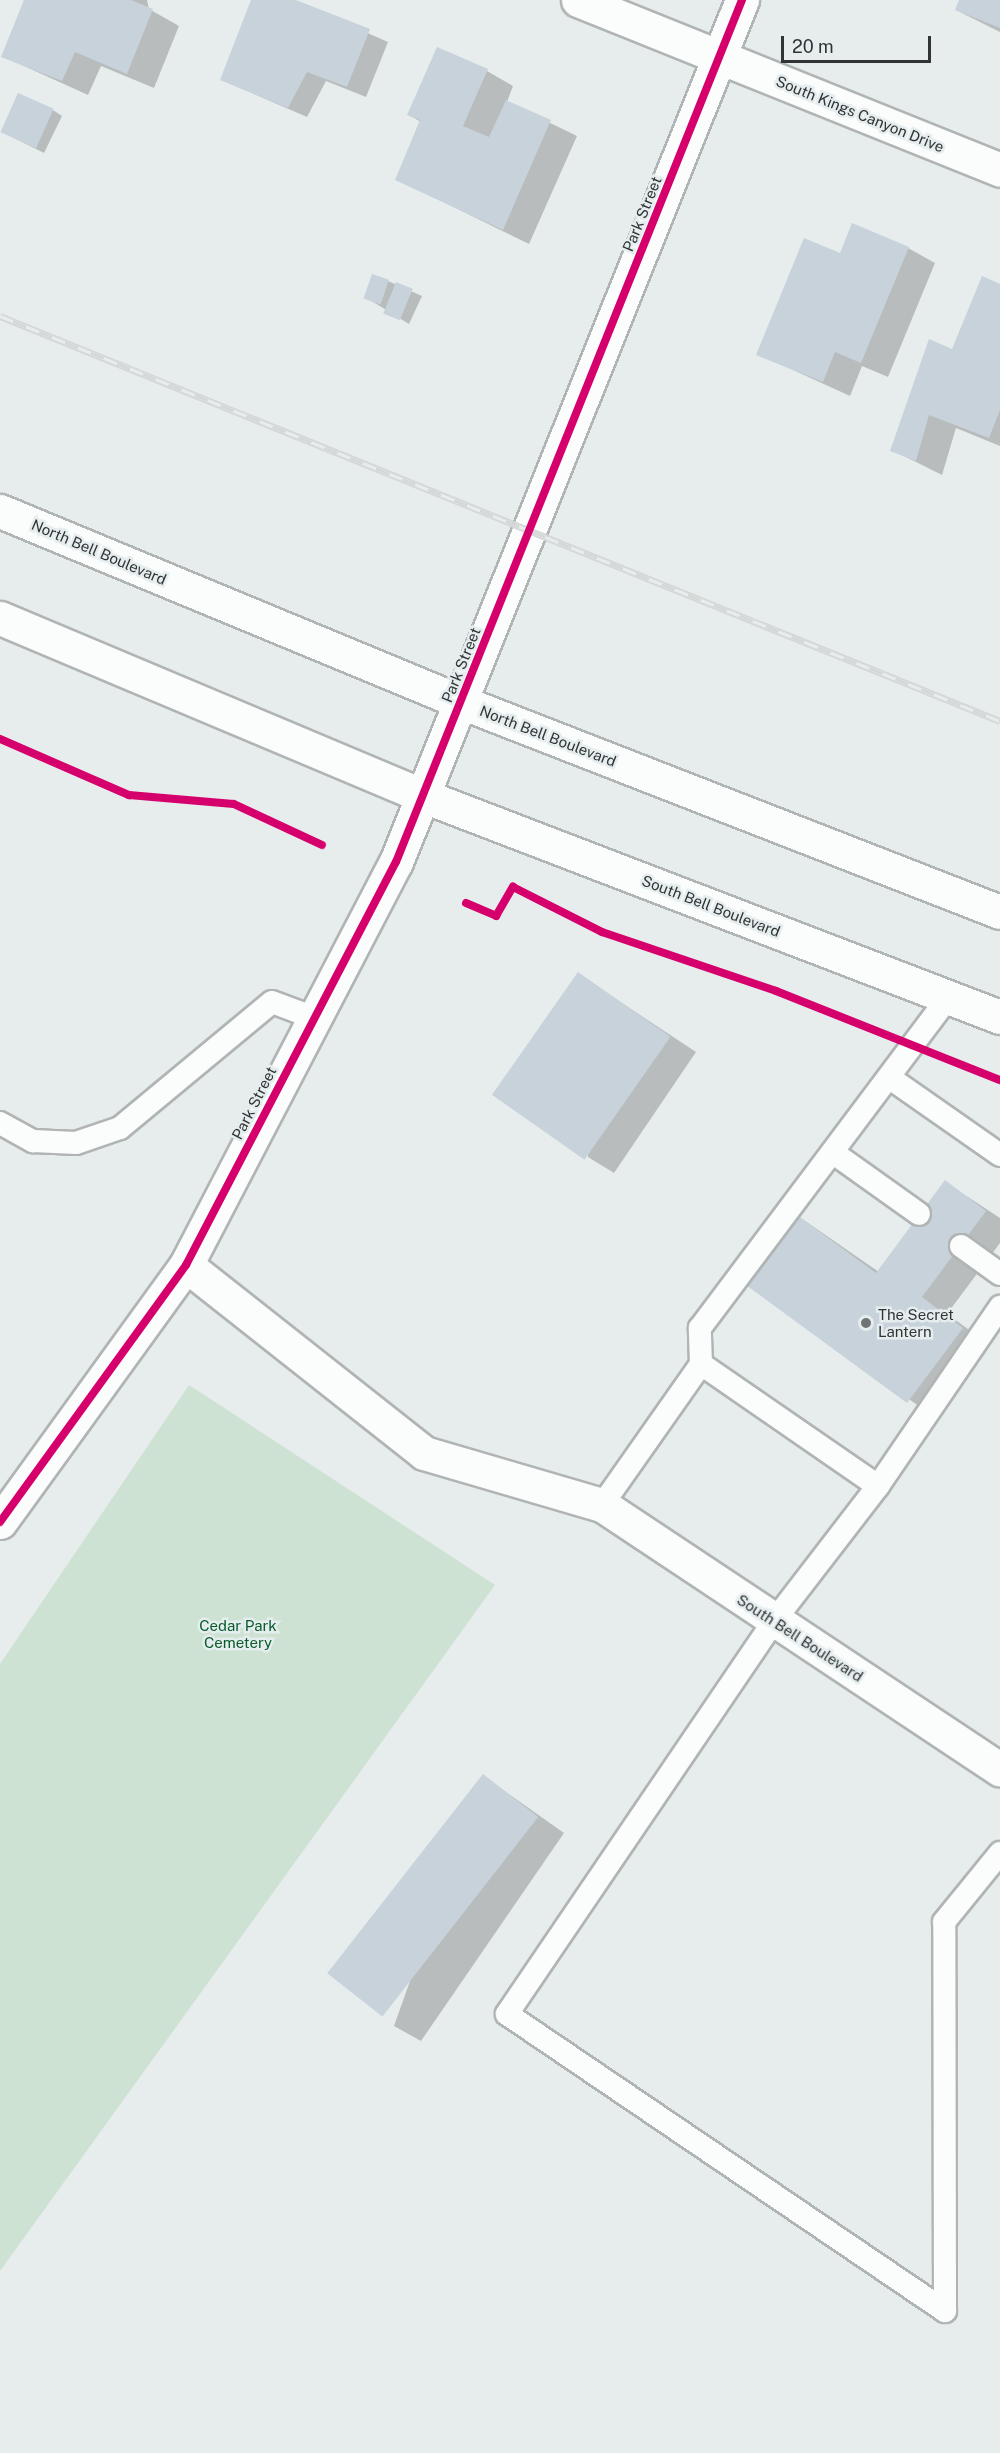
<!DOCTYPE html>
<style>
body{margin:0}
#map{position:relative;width:1000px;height:2453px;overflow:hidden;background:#e7eced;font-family:"Public Sans",sans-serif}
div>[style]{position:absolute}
.green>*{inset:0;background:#cde2d3}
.shadow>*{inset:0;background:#0003}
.building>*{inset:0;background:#c7d2db;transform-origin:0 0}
.roads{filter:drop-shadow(2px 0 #b1b4b4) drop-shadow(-2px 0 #b1b4b4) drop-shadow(0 2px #b1b4b4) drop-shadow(0 -2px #b1b4b4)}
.lane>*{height:22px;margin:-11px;padding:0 11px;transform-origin:11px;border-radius:11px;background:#fbfcfc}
.street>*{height:33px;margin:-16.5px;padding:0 16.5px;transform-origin:16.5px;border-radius:16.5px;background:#fbfcfc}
.secondary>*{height:33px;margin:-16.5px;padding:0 16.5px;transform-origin:16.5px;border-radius:16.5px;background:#fbfcfc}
.primary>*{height:33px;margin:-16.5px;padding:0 16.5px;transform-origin:16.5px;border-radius:16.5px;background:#fbfcfc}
.rail>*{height:7px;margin-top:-3.5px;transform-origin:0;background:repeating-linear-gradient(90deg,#e5edef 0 14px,#d6d8d8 0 28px);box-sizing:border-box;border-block:2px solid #d6d8d8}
.cycleway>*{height:8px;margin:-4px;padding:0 4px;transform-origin:4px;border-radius:4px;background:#d6006c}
.dots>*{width:16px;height:16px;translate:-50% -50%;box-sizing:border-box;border:3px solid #e5edef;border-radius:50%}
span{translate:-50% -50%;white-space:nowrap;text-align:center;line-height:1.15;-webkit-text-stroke:5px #e5edef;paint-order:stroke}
.street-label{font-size:15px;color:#313435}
.poi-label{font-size:15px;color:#313435}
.left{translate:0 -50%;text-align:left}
.park-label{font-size:15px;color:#075c29}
.scale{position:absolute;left:781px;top:36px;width:150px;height:27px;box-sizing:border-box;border:3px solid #313435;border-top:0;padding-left:8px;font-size:18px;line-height:21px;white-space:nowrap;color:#313435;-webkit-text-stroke:4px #e5edef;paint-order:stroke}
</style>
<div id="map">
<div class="green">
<i style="clip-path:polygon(189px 1385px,495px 1585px,0 2271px,0 1664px)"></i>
</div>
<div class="shadow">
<i style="clip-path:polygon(25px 0,147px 0,149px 9px,179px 26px,154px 88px,101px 66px,88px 95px,2px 56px)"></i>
<i style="clip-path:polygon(253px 0,292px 0,388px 42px,366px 97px,326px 81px,307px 117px,222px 80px)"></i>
<i style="clip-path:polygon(960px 0,1000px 0,1000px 32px,956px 10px)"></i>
<i style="clip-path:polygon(487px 71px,513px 86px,507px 102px,577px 136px,529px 244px,397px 179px,421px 122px,409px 115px)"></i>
<i style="clip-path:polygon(53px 110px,62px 116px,44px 153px,10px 136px)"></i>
<i style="clip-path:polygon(908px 248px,935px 263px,888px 377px,862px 366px,850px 396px,758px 354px,841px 255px)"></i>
<i style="clip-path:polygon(388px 281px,422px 296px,409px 324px,365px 297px)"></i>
<i style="clip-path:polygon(1000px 285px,1000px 446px,956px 428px,942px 475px,892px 450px)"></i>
<i style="clip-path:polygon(578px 974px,696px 1052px,614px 1173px,588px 1157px)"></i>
<i style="clip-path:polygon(945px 1182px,1000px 1218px,1000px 1243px,947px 1314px,989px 1344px,934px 1417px,748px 1284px,798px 1216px,879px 1272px)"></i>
<i style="clip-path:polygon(483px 1776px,564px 1833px,421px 2041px,394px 2026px)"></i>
</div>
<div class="building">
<i style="clip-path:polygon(24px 0,131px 0,153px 9px,127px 74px,75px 52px,62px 81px,1px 57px)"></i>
<i style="clip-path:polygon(251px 0,296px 0,370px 29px,347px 87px,307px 72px,288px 108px,220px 80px)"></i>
<i style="clip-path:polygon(959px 0,1000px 0,1000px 28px,955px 10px)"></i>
<i style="clip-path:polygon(437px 47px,488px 69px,463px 126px,489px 137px,506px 100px,551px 120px,503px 230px,395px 180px,420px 120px,407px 115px)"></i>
<i style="left:18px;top:93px;width:39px;height:43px;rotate:24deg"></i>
<i style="clip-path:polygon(852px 223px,909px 247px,861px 363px,835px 352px,823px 382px,756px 355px,804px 238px,840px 253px)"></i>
<i style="left:372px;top:274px;width:18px;height:26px;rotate:19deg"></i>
<i style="clip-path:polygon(982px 276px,1000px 284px,1000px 410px,989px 438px,929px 415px,916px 461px,890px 451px,929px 339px,952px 349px)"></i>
<i style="left:396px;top:282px;width:18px;height:34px;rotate:22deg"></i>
<i style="left:578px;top:972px;width:113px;height:150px;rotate:35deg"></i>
<i style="clip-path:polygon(945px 1180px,986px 1211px,922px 1297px,963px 1328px,907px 1403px,746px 1285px,797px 1215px,876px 1273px)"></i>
<i style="left:483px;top:1774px;width:70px;height:253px;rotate:38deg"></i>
</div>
<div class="roads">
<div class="lane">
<i style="left:890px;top:1078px;width:134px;rotate:35deg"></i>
<i style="left:0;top:1123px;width:38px;rotate:29deg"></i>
<i style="left:33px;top:1141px;width:43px;rotate:2.7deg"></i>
<i style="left:76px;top:1143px;width:46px;rotate:-18.8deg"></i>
<i style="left:120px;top:1128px;width:197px;rotate:-39.7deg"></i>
<i style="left:272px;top:1002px;width:43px;rotate:20.6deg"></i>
<i style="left:835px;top:1154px;width:103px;rotate:35.5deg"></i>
<i style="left:961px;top:1246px;width:48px;rotate:35.7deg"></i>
<i style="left:701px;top:1364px;width:36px;rotate:-92deg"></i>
<i style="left:700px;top:1328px;width:415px;rotate:-53.1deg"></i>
<i style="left:878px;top:1486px;width:217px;rotate:-55.7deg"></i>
<i style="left:602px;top:1505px;width:172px;rotate:-54.9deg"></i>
<i style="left:701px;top:1364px;width:215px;rotate:34.6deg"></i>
<i style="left:878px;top:1486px;width:170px;rotate:127.6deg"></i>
<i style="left:774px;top:1621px;width:475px;rotate:124.2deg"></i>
<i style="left:507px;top:2014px;width:529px;rotate:34.14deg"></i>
<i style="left:945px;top:2311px;width:389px;rotate:-90.1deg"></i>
<i style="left:944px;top:1922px;width:89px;rotate:-50.9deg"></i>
</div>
<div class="street">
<i style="left:578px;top:0;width:455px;rotate:21.9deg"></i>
<i style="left:186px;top:1265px;width:303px;rotate:38.3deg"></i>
<i style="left:424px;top:1453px;width:185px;rotate:16.3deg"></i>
<i style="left:602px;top:1505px;width:478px;rotate:33.6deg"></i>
</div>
<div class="secondary">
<i style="left:0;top:1522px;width:317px;rotate:-54.1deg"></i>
<i style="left:186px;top:1265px;width:454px;rotate:-62.5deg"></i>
<i style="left:396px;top:862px;width:929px;rotate:-68.13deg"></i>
</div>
<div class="primary">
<i style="left:0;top:511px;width:499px;rotate:22.5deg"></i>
<i style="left:461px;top:702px;width:578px;rotate:21.29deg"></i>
<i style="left:0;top:618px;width:457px;rotate:22.8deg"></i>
<i style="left:421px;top:795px;width:620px;rotate:20.98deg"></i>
</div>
</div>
<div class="rail">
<i style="left:0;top:316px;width:1079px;rotate:22.05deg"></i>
</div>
<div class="cycleway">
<i style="left:0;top:739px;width:141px;rotate:23.5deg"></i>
<i style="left:129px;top:795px;width:105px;rotate:4.9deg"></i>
<i style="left:234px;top:804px;width:97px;rotate:25deg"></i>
<i style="left:466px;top:903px;width:33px;rotate:23deg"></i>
<i style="left:496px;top:916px;width:34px;rotate:-60deg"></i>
<i style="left:513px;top:887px;width:100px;rotate:26.8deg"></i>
<i style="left:602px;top:932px;width:184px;rotate:18.7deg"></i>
<i style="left:776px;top:991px;width:241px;rotate:21.7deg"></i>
<i style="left:0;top:1522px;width:317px;rotate:-54.1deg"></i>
<i style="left:186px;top:1265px;width:454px;rotate:-62.5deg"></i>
<i style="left:396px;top:862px;width:929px;rotate:-68.13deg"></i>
</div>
<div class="dots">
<i style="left:866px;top:1323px;background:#717475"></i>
</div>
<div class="street-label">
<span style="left:860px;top:114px;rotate:22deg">South Kings Canyon Drive</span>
<span style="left:642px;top:214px;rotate:-68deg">Park Street</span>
<span style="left:99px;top:552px;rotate:23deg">North Bell Boulevard</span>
<span style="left:461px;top:665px;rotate:-68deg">Park Street</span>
<span style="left:548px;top:736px;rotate:21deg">North Bell Boulevard</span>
<span style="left:711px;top:906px;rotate:21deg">South Bell Boulevard</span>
<span style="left:254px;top:1103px;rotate:-63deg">Park Street</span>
<span style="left:800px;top:1638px;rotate:33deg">South Bell Boulevard</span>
</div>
<div class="poi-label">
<span class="left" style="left:878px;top:1323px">The Secret<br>Lantern</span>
</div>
<div class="park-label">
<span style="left:238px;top:1634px">Cedar Park<br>Cemetery</span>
</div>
<div class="scale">20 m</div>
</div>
